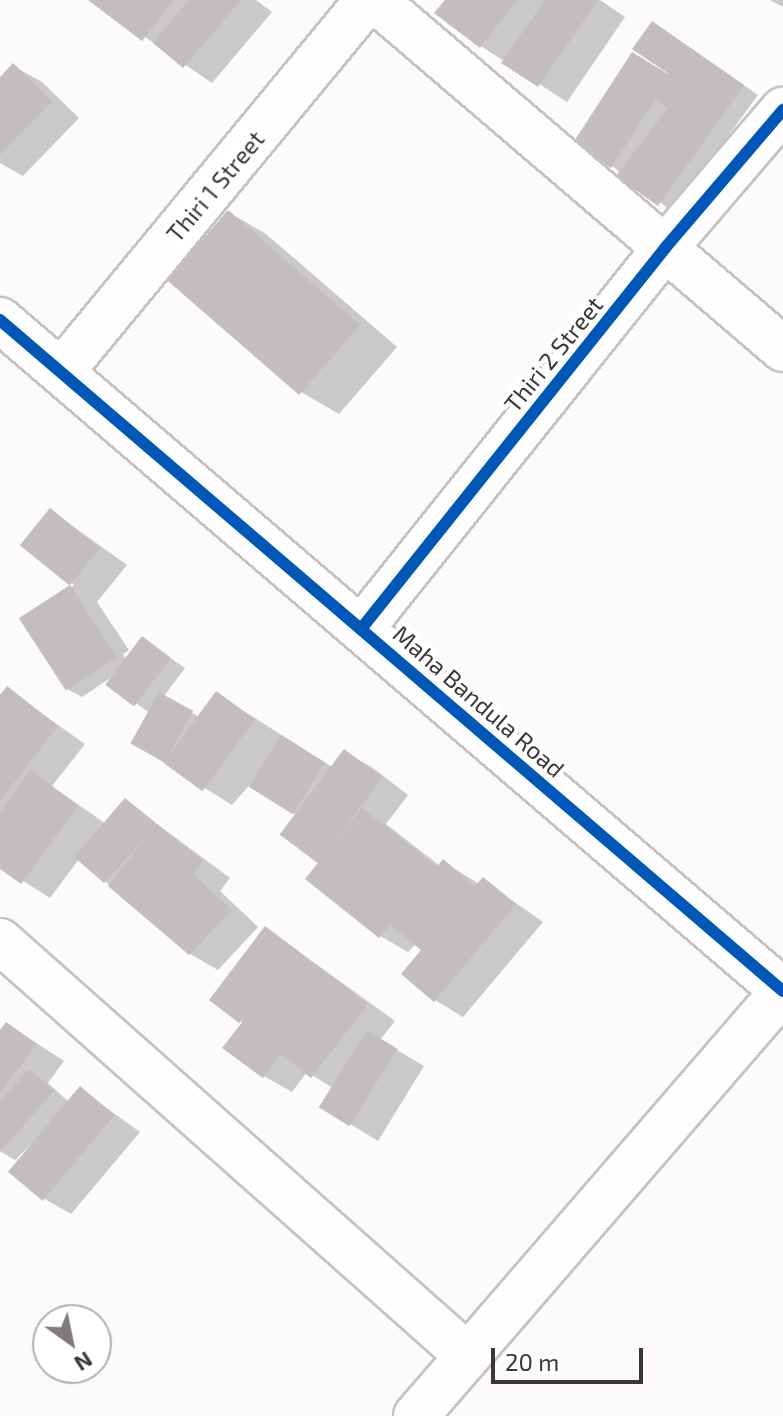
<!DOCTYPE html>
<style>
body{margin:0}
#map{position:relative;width:783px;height:1416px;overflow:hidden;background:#fdfafb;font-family:"Exo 2",sans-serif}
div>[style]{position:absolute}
.shadow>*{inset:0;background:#0003}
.building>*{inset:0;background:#c2bdbe;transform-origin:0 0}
.roads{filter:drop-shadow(2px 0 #c7c1c3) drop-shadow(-2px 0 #c7c1c3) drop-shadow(0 2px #c7c1c3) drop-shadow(0 -2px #c7c1c3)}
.minor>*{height:44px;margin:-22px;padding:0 22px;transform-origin:22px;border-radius:22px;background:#fffefe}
.cycleway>*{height:12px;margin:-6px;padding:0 6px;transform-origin:6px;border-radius:6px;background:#0057b8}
span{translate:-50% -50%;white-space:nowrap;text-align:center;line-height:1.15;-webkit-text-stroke:8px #fff;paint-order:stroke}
.street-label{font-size:24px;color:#3d3538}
.north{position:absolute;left:32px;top:1304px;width:80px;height:80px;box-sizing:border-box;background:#fff;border:2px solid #b1aeaf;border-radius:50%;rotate:147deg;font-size:22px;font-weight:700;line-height:32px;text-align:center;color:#3d3538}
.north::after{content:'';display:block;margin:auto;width:28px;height:36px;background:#807a7c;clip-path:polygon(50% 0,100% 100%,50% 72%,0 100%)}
.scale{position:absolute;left:491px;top:1348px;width:152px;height:36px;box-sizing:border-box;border:4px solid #3d3538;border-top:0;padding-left:10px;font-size:24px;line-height:28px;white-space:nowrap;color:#3d3538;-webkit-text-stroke:6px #fff;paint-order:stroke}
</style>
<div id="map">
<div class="shadow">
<i style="clip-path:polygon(91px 0,256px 0,272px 12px,212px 83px)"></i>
<i style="clip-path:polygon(447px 0,600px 0,625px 17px,567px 102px,481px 46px)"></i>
<i style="clip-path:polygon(770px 0,783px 0,783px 7px)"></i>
<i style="clip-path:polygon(667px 32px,758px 95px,673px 212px,612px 166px,670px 73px)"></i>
<i style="clip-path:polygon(13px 66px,42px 82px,79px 118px,23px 176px,0 163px,0 80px)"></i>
<i style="clip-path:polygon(228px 212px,266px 234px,397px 347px,339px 414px,301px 392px)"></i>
<i style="clip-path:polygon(50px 510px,127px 565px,97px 602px,129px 650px,123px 654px,126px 660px,142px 639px,185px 668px,164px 696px,199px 717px,217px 694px,332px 767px,345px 752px,373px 768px,408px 795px,386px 824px,440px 866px,444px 862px,479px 884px,483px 880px,543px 922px,463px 1017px,435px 1000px,424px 950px,416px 944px,408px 952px,380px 936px,307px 879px,320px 864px,295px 814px,251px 786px,263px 769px,232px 805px,133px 743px,150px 713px,108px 684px,112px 677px,82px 697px,67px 689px,22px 619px,74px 585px,23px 545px)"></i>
<i style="clip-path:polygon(7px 689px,85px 744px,52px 786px,106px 824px,126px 801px,230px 878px,220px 891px,258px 927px,218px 970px,190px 954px,79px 859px,50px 898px,0 866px,0 698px)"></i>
<i style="clip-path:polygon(266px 928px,395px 1021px,380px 1040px,424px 1066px,378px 1141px,321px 1106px,333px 1088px,307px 1072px,292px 1092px,264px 1076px,243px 1023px,212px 999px)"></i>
<i style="clip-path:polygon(7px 1024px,64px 1061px,48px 1083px,69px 1102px,80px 1089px,140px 1132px,71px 1214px,43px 1198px,45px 1131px,15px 1160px,0 1151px,0 1034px)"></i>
</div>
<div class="building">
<i style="clip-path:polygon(88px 0,174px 0,142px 41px)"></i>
<i style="clip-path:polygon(189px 0,241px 0,183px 68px,153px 43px)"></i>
<i style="clip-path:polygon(445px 0,517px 0,480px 48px,434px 13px)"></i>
<i style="clip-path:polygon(545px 0,598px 0,538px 87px,501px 63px)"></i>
<i style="clip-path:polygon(652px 21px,744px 85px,658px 206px,616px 176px,668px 108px,655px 100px,611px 168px,573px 143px,632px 52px,676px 79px,632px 49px)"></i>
<i style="clip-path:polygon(13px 63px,52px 101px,0 155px,0 77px)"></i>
<i style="left:228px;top:210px;width:175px;height:93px;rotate:41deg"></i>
<i style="left:50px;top:508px;width:64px;height:48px;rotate:39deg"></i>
<i style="left:70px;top:585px;width:86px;height:61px;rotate:57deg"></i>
<i style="left:142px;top:636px;width:36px;height:61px;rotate:37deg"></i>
<i style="clip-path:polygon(7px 686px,58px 726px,0 801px,0 695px)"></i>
<i style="left:216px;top:691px;width:48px;height:89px;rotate:36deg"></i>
<i style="left:159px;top:692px;width:39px;height:59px;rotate:29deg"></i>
<i style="left:281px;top:735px;width:52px;height:61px;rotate:32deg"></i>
<i style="left:344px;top:749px;width:48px;height:107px;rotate:37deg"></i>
<i style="clip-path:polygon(30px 770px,78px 806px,21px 884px,0 869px,0 812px)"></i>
<i style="clip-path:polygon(125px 798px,203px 861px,193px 874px,232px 910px,189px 955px,108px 886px,148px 834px,104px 883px,74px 857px)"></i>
<i style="clip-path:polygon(362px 808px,437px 867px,443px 859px,475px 886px,483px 877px,516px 904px,434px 1002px,401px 974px,421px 950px,390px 925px,379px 938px,305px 879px)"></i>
<i style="clip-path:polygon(265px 926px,368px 1004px,311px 1078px,281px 1054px,263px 1078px,222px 1048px,254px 1007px,239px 1023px,209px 1000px)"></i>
<i style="clip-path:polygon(6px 1022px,37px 1044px,0 1093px,0 1030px)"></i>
<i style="left:367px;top:1030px;width:36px;height:91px;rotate:32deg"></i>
<i style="clip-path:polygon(29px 1069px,54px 1091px,0 1152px,0 1101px)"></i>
<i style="left:80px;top:1086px;width:45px;height:112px;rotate:40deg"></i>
</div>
<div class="roads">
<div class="minor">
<i style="left:375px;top:0;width:537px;rotate:40.54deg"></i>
<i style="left:0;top:320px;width:1031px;rotate:40.6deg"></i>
<i style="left:61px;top:372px;width:482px;rotate:-50.5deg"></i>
<i style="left:361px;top:629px;width:487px;rotate:-51.4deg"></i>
<i style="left:665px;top:248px;width:182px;rotate:-49.5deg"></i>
<i style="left:0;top:941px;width:625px;rotate:41.57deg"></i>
<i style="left:416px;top:1416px;width:562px;rotate:-49.19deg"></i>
</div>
</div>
<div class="cycleway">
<i style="left:0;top:320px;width:1031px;rotate:40.6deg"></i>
<i style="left:361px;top:629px;width:487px;rotate:-51.4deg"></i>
<i style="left:665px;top:248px;width:182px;rotate:-49.5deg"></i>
</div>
<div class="street-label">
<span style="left:215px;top:186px;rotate:-50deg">Thiri 1 Street</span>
<span style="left:553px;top:354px;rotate:-51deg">Thiri 2 Street</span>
<span style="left:479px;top:701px;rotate:41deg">Maha Bandula Road</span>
</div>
<div class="north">N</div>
<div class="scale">20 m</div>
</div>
